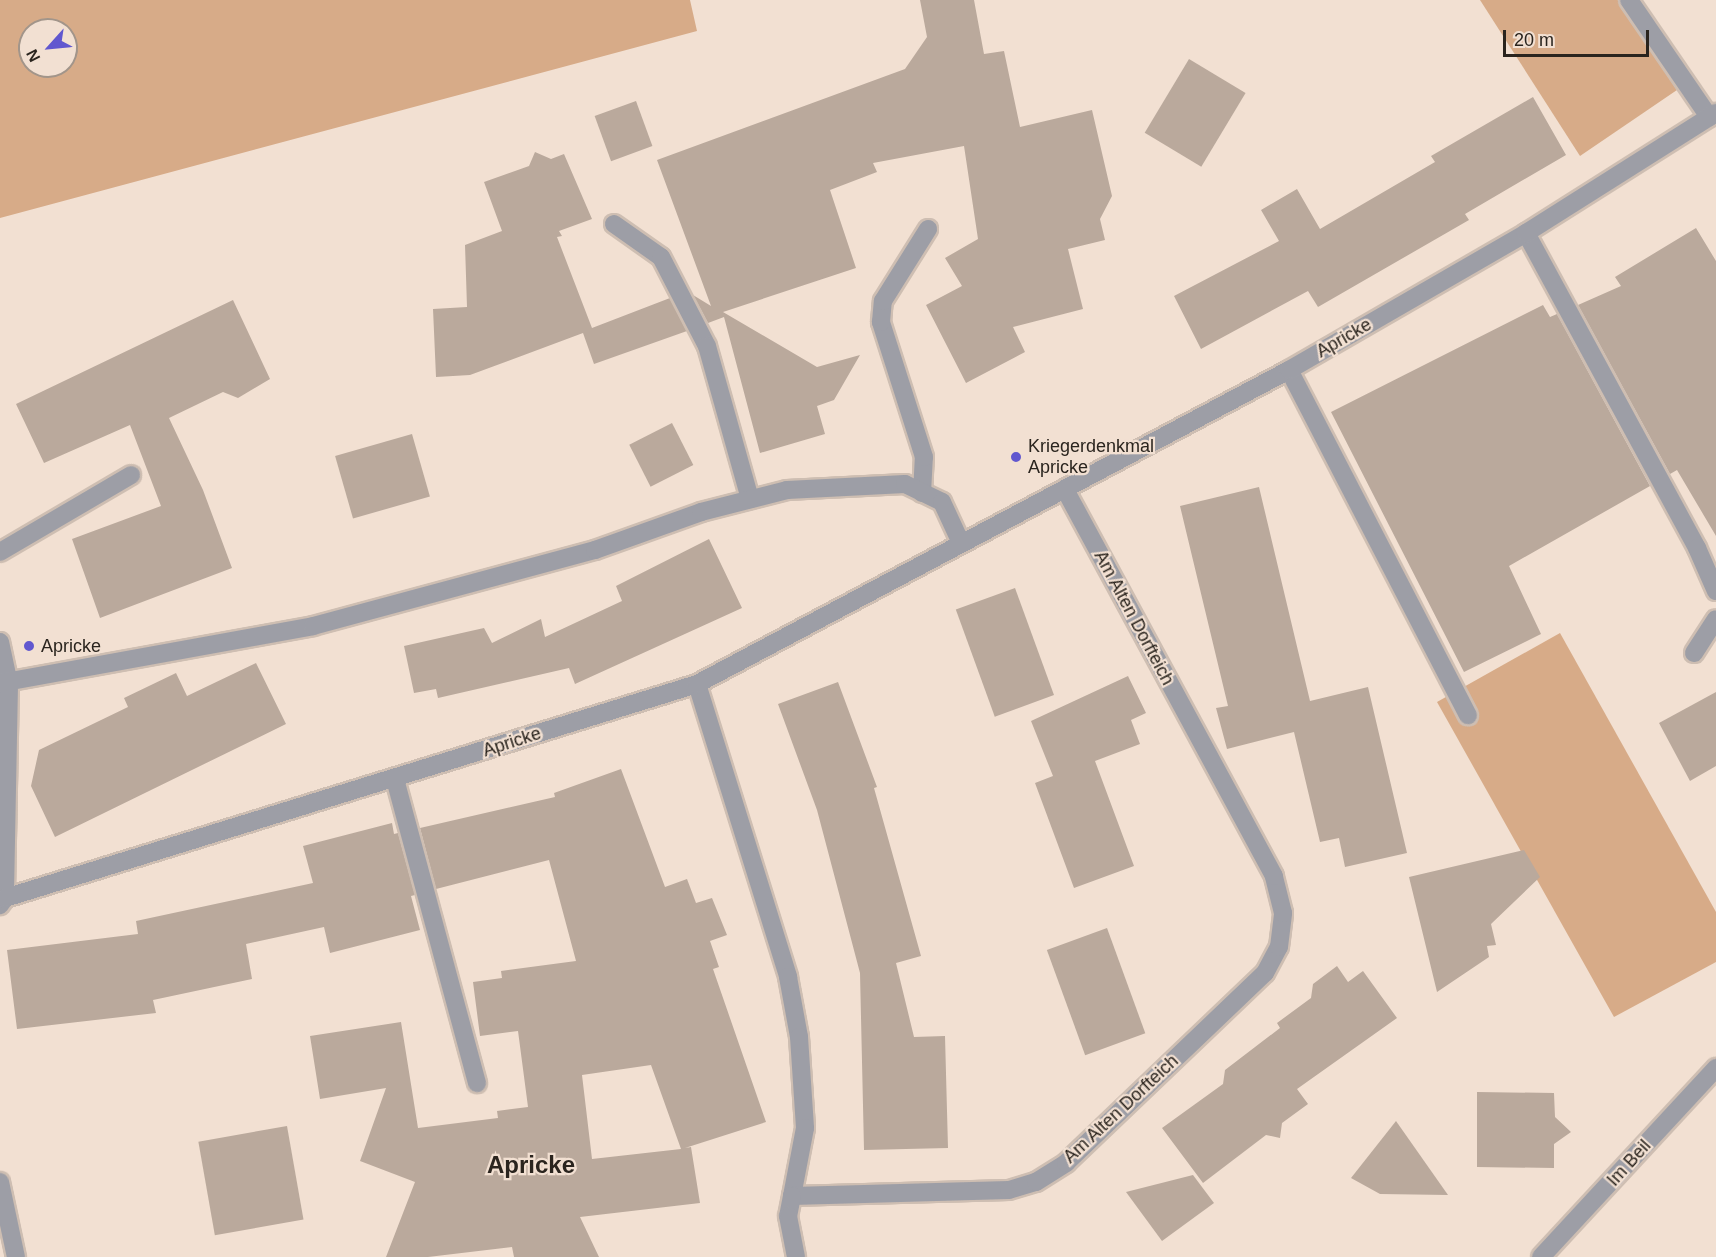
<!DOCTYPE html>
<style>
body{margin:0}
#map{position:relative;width:1716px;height:1257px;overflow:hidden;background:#f2e0d2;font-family:Helvetica,sans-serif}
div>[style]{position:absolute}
.green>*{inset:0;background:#d7ab88}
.building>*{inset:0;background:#baa99c;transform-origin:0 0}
.roads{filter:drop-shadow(2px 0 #cebeb2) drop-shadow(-2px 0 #cebeb2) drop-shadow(0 2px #cebeb2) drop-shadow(0 -2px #cebeb2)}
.minor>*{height:18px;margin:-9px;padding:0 9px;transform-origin:9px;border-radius:9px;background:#9d9ea6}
.dots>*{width:16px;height:16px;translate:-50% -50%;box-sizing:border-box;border:3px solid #f2e0d2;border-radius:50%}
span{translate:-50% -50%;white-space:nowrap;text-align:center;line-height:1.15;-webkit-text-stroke:4.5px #f2e0d2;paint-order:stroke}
.street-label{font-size:18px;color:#2a241e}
.poi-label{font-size:18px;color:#2a241e}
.left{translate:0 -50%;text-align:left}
.district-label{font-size:24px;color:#2a241e;font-weight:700}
.north{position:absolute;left:18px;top:18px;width:60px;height:60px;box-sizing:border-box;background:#f2e0d2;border:2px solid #a2958a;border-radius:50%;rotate:243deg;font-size:16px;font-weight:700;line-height:24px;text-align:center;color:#2a241e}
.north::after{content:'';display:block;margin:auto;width:21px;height:27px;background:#6157cf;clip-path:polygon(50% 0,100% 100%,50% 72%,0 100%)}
.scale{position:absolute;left:1503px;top:30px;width:146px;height:27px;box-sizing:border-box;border:3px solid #2a241e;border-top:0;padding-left:8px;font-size:18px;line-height:21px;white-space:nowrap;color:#2a241e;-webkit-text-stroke:4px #f2e0d2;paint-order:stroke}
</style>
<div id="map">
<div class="green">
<i style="clip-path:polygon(evenodd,0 0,690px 0,697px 31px,0 218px,0 0,30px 30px,66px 30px,66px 66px,30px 66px,30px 30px)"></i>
<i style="clip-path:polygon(1480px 0,1621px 0,1677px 90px,1580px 156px)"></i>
<i style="clip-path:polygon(1560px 633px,1716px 912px,1716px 962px,1614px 1017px,1437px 702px)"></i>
</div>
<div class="building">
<i style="clip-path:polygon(920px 0,974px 0,984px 54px,1004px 51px,1020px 127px,1092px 110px,1112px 196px,1100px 219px,1105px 240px,1068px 249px,1083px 309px,1013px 327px,1025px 352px,966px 383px,926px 305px,962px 286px,945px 258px,978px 239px,964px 146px,873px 163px,877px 172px,830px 190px,856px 268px,723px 312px,817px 367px,860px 355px,834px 400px,817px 406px,825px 434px,760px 453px,724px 317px,708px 323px,693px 295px,711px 306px,657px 160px,905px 69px,927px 37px)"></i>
<i style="left:1189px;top:59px;width:66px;height:86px;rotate:31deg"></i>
<i style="clip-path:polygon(1533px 97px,1566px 155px,1465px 214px,1469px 220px,1318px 307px,1308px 291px,1201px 349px,1174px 296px,1279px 241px,1261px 210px,1297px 189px,1320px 229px,1435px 162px,1431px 156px)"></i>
<i style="left:636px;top:101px;width:48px;height:44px;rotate:70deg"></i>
<i style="clip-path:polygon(535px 152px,551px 159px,564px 154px,592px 219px,559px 231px,562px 236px,557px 237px,592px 328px,670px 298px,687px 331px,594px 364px,583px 333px,470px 375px,436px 377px,433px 309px,467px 307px,465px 245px,502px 231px,484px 182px,529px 166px)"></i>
<i style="clip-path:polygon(1696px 228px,1716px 261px,1716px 536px,1677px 470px,1670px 474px,1578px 305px,1621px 286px,1615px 277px)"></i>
<i style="clip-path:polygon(233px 300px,270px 379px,238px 398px,223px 392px,169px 418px,203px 490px,232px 568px,100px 618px,72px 539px,161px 506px,130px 425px,44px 463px,16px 404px)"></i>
<i style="clip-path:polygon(1543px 305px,1550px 317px,1557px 314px,1650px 486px,1509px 566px,1541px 634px,1464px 672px,1331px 412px)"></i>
<i style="left:672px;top:423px;width:47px;height:48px;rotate:63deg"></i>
<i style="left:412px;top:434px;width:65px;height:80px;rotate:74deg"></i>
<i style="clip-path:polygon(1259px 487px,1310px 701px,1368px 687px,1407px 853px,1345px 867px,1339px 838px,1320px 842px,1294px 732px,1227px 749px,1216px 708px,1228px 706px,1180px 506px)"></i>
<i style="clip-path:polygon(709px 539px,742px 608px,575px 684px,569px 668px,438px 698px,436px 689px,414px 693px,404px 646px,484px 628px,492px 643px,541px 619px,545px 637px,622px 601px,616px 586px)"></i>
<i style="left:1015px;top:588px;width:114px;height:63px;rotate:70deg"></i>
<i style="clip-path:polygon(256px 663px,286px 724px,55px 837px,31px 786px,39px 750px,128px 707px,124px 698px,176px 673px,187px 696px)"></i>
<i style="clip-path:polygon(1128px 676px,1146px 713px,1131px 720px,1140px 744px,1095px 761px,1134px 866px,1074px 888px,1035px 783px,1053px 776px,1031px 721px)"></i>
<i style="clip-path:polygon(838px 682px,877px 787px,874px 788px,921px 956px,896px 963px,914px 1037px,945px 1036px,948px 1148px,864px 1150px,860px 973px,817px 810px,778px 704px)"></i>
<i style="clip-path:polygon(1716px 692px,1716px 766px,1690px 781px,1659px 723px)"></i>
<i style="clip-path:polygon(evenodd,621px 769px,665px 887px,687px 879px,696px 903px,712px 898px,727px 935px,710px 941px,719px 967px,713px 969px,766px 1122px,685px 1148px,691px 1147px,700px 1203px,580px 1217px,599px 1257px,514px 1257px,512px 1247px,428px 1257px,386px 1257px,415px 1182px,360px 1161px,386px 1088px,320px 1099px,310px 1036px,401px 1022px,418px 1128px,498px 1118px,497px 1111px,528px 1107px,518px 1031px,480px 1036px,473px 982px,502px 978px,501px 971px,576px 961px,549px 860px,436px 889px,420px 828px,555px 797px,554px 793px,621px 769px,651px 1065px,681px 1149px,592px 1159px,582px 1075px,651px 1065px)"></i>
<i style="clip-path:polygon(392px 823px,394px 834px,398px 833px,415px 895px,411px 896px,420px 930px,330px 953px,324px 927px,246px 944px,252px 979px,153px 1000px,156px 1013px,17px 1029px,7px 950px,138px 934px,136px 921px,313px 883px,303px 846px)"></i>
<i style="clip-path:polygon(1524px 850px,1540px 877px,1491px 924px,1496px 945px,1487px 946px,1489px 957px,1437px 992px,1409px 877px)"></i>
<i style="left:1107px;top:928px;width:112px;height:64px;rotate:70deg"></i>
<i style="clip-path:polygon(1337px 966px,1348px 982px,1363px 971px,1397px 1018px,1297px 1089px,1308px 1104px,1282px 1123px,1280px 1138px,1266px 1135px,1203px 1183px,1162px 1128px,1223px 1084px,1225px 1070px,1280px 1028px,1277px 1023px,1311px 998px,1313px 984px)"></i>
<i style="clip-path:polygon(1477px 1092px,1554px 1093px,1555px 1117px,1571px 1132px,1554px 1144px,1554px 1168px,1477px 1167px)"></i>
<i style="clip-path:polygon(1396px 1121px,1448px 1195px,1380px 1194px,1351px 1178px)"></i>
<i style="left:287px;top:1126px;width:95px;height:90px;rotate:80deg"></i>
<i style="clip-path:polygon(1193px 1175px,1214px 1203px,1162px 1241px,1126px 1192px)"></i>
</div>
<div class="roads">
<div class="minor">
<i style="left:1629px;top:0;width:142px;rotate:55.6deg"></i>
<i style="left:614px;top:224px;width:57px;rotate:35.1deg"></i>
<i style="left:661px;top:257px;width:100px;rotate:62.7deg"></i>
<i style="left:707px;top:346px;width:159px;rotate:74.3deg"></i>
<i style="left:1526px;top:233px;width:358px;rotate:61.5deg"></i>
<i style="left:1697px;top:548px;width:47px;rotate:66.2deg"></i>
<i style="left:1289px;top:370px;width:389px;rotate:62.6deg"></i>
<i style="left:922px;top:493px;width:36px;rotate:-87deg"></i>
<i style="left:924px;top:457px;width:142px;rotate:-107.7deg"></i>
<i style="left:881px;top:322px;width:21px;rotate:-85deg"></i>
<i style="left:883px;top:301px;width:85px;rotate:-58deg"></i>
<i style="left:0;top:552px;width:152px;rotate:-30.4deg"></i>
<i style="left:0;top:642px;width:43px;rotate:77.9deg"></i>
<i style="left:9px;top:684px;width:214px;rotate:91.1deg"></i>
<i style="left:5px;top:898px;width:9px;rotate:126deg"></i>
<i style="left:1694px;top:653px;width:40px;rotate:-57.1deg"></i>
<i style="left:0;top:683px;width:318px;rotate:-10.3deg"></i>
<i style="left:313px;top:626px;width:292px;rotate:-15.1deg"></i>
<i style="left:595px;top:550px;width:113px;rotate:-19.7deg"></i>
<i style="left:701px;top:512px;width:89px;rotate:-14.3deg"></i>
<i style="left:787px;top:490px;width:118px;rotate:-2.9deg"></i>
<i style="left:905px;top:484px;width:41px;rotate:25.9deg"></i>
<i style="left:942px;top:502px;width:43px;rotate:65.2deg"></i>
<i style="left:697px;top:684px;width:307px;rotate:72.7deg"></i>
<i style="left:788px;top:977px;width:61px;rotate:79.6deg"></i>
<i style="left:799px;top:1037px;width:91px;rotate:86.2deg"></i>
<i style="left:805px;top:1128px;width:69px;rotate:100.8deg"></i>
<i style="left:792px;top:1196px;width:217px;rotate:-1.6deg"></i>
<i style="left:1009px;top:1190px;width:28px;rotate:-17deg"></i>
<i style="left:1036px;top:1182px;width:36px;rotate:-32deg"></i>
<i style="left:1066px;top:1163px;width:275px;rotate:-43.7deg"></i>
<i style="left:1265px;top:973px;width:30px;rotate:-62deg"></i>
<i style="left:1279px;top:947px;width:34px;rotate:-83deg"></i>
<i style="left:1283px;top:913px;width:38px;rotate:-104deg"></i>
<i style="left:1274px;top:876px;width:440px;rotate:-118.4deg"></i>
<i style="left:395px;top:779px;width:315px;rotate:74.9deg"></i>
<i style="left:5px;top:898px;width:724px;rotate:-17.18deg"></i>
<i style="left:697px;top:684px;width:670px;rotate:-27.94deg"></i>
<i style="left:1289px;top:370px;width:274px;rotate:-30deg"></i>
<i style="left:1526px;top:233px;width:225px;rotate:-32.3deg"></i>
<i style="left:0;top:1182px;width:77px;rotate:78deg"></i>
<i style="left:792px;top:1196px;width:20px;rotate:101deg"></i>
<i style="left:788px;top:1216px;width:42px;rotate:79deg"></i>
<i style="left:1541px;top:1257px;width:258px;rotate:-47.2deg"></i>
</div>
</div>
<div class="dots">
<i style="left:1016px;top:457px;background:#6157cf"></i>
<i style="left:29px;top:646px;background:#6157cf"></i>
</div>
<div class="street-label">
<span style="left:1344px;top:338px;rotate:-30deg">Apricke</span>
<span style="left:1134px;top:618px;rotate:62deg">Am Alten Dorfteich</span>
<span style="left:512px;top:742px;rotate:-18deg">Apricke</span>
<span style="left:1121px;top:1109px;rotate:-43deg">Am Alten Dorfteich</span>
<span style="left:1629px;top:1163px;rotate:-48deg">Im Beil</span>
</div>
<div class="poi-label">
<span class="left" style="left:1028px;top:457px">Kriegerdenkmal<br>Apricke</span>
<span class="left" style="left:41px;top:646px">Apricke</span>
</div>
<div class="district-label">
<span style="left:531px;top:1165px">Apricke</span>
</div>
<div class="north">N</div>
<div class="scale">20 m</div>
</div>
